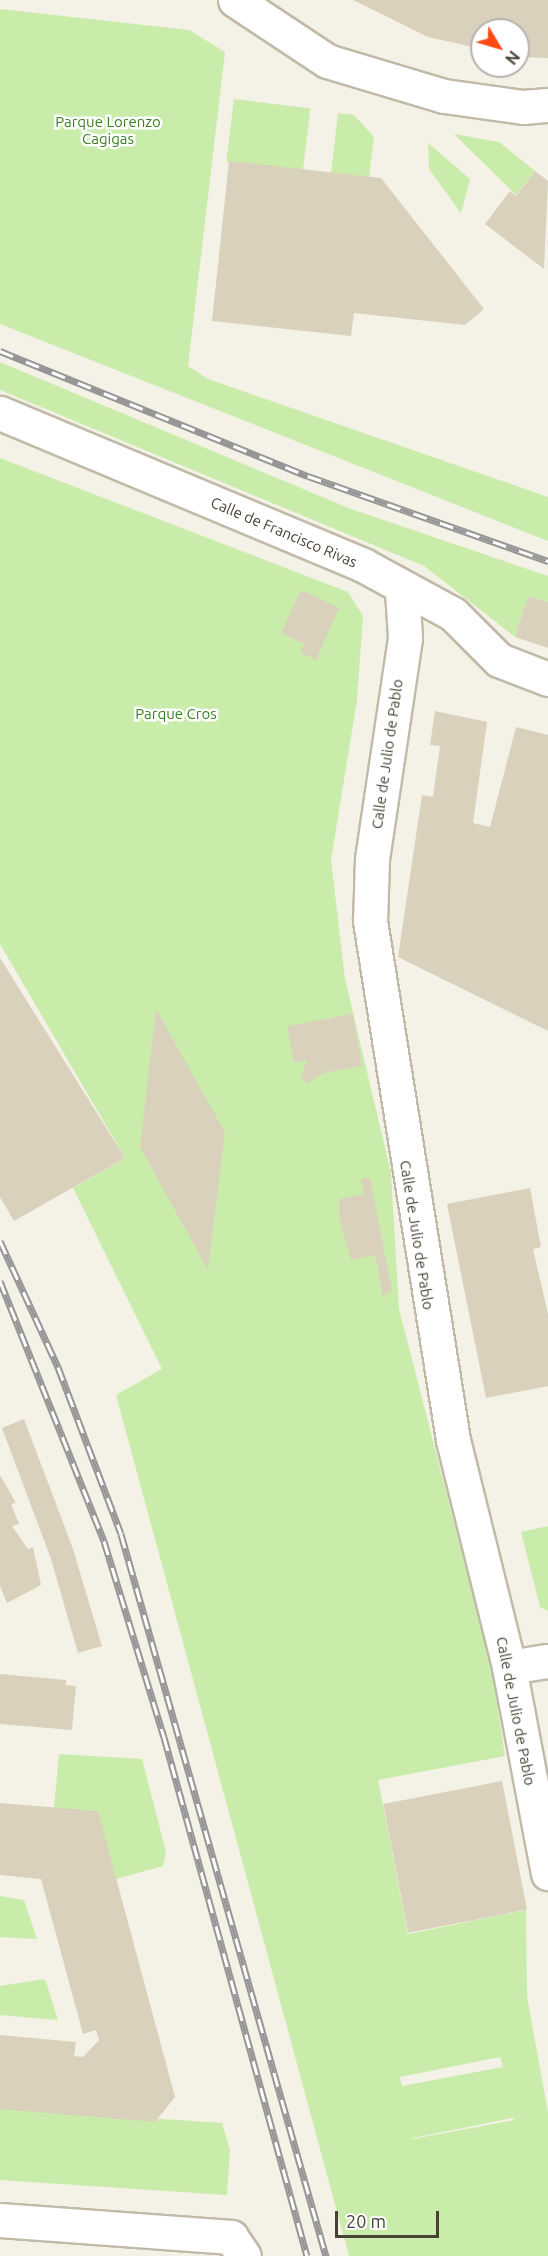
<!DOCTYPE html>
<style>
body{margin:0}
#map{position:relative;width:548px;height:2256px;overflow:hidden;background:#f4f1e6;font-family:Ubuntu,sans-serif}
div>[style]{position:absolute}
.green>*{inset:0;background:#c9ecab;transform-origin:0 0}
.building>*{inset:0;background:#dad1bd;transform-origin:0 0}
.roads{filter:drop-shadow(2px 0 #c1baa8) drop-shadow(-2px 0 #c1baa8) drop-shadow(0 2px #c1baa8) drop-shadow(0 -2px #c1baa8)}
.minor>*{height:33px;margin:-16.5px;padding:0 16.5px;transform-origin:16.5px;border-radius:16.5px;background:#fff}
.rail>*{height:7px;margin-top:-3.5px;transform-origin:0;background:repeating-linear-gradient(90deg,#fff 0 14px,#969696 0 28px);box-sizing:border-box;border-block:2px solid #969696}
span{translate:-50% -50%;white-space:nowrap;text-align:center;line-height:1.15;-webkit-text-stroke:5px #fff;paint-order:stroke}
.park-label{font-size:15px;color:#3d7f23}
.street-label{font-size:15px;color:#484235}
.north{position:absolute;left:470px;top:18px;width:60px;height:60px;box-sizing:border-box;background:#fff;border:2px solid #b6b3ae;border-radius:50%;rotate:128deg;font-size:16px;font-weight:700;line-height:24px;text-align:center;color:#484235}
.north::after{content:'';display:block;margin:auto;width:21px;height:27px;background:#ff4b13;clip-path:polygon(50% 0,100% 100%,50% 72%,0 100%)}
.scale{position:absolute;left:335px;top:2211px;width:104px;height:27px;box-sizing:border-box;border:3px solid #484235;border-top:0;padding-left:8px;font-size:18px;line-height:21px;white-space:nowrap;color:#484235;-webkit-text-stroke:4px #fff;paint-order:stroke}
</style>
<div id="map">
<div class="green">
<i style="clip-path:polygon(0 9px,189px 30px,225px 52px,188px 366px,208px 379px,548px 497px,548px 541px,0 324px)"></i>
<i style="left:234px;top:99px;width:77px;height:63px;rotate:7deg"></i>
<i style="clip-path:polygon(338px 113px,354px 115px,374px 137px,369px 177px,331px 173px)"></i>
<i style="clip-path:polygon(454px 134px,499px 142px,535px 171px,516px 195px)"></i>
<i style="clip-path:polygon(428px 143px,470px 179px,461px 213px,429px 169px)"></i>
<i style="clip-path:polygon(0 362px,351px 509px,548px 576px,548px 602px,528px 596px,515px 637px,424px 566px,0 390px)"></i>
<i style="clip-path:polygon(evenodd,0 458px,348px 592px,363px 616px,357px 700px,331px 860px,345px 979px,391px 1173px,399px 1309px,492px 1670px,505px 1756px,378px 1780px,408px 1934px,526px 1910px,527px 1996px,548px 2113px,548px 2256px,349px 2256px,116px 1395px,162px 1369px,73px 1188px,125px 1158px,0 944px,0 458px,500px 2057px,503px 2067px,402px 2086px,400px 2077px,500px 2057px,0 458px,512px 2118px,514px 2120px,413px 2139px,413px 2138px,512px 2118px)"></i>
<i style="clip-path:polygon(548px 1526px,548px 1611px,540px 1607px,521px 1532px)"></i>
<i style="clip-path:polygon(59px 1754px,142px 1759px,166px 1852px,163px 1866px,116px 1879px,54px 1808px)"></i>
<i style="clip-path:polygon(0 1896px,24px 1900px,37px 1939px,0 1937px)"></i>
<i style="clip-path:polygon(45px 1979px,58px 2020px,0 2015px,0 1986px)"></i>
<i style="clip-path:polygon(0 2108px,222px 2123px,230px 2150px,227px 2195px,0 2180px)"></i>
</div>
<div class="building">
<i style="clip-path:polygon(353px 0,548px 0,548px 58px,518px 57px,518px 30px,482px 30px,482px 49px,428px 37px)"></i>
<i style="clip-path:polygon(229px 161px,381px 178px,484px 309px,465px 325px,354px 313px,351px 336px,212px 321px)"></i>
<i style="clip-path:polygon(535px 171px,548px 181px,544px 269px,485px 224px,510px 191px,516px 196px)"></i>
<i style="clip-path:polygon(301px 590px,339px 608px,316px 660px,300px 652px,304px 644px,281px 633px)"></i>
<i style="clip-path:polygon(528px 596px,548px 602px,548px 648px,515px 637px)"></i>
<i style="clip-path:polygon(435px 711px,487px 722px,473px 823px,490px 827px,516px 727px,548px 735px,548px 1031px,398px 957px,422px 795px,433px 797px,440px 746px,430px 745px)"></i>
<i style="clip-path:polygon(0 958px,125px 1158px,14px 1221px,0 1197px)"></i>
<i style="clip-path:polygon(156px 1009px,225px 1132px,208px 1270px,140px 1147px)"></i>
<i style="clip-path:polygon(353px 1014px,362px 1066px,323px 1073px,308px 1083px,301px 1078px,307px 1060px,294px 1063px,287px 1026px)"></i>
<i style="clip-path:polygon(370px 1178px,392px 1291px,383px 1296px,375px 1255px,351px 1260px,339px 1217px,339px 1199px,364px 1194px,361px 1179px)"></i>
<i style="clip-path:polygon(530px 1188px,541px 1247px,533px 1249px,548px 1314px,548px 1386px,486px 1398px,447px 1204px)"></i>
<i style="clip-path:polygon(24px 1419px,73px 1549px,102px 1646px,78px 1653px,51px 1559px,2px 1428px)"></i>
<i style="clip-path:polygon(0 1475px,16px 1503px,11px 1504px,19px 1524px,12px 1526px,28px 1549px,33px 1547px,41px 1585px,7px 1603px,0 1586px)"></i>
<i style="clip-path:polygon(0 1674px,66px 1680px,66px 1685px,76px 1686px,72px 1730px,0 1724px)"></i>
<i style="left:502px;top:1781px;width:131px;height:121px;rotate:79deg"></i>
<i style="clip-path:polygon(0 1803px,98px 1811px,175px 2097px,155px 2122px,0 2109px,0 2035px,76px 2042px,74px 2056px,83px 2057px,99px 2040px,96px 2030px,83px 2034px,41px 1879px,0 1875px)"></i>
</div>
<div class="roads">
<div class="minor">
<i style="left:235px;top:0;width:110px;rotate:33.5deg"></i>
<i style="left:327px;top:61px;width:122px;rotate:16.7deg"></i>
<i style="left:444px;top:96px;width:80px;rotate:7.9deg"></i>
<i style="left:523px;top:107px;width:25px;rotate:-5deg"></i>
<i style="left:0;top:413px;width:394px;rotate:22.7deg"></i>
<i style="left:363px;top:565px;width:102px;rotate:28.6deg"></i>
<i style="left:453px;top:614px;width:65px;rotate:45deg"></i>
<i style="left:499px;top:660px;width:53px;rotate:21.2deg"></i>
<i style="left:402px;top:591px;width:47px;rotate:86.3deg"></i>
<i style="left:405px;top:638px;width:223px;rotate:98.5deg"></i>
<i style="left:372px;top:859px;width:62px;rotate:91.8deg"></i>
<i style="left:370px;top:921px;width:526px;rotate:80.91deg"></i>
<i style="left:453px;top:1440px;width:234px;rotate:76.1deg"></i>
<i style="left:509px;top:1667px;width:210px;rotate:79.3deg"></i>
<i style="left:509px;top:1667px;width:39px;rotate:-9deg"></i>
<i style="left:0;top:2220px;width:232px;rotate:4.2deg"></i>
<i style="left:231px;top:2237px;width:23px;rotate:56deg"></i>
</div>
</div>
<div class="rail">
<i style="left:0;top:351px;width:332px;rotate:22.1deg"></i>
<i style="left:308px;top:476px;width:255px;rotate:19.5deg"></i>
<i style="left:0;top:1241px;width:139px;rotate:65.3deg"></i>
<i style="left:58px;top:1367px;width:178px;rotate:69.3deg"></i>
<i style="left:121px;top:1534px;width:751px;rotate:74.15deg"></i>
<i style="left:0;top:1281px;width:280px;rotate:68.2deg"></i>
<i style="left:104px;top:1541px;width:205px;rotate:73deg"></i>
<i style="left:164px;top:1737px;width:538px;rotate:74.6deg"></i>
</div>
<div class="park-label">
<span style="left:108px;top:130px">Parque Lorenzo<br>Cagigas</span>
<span style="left:176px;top:714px">Parque Cros</span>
</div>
<div class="street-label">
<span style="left:284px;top:532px;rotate:23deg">Calle de Francisco Rivas</span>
<span style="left:387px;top:754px;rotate:-82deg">Calle de Julio de Pablo</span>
<span style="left:417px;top:1235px;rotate:81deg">Calle de Julio de Pablo</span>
<span style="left:516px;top:1711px;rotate:79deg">Calle de Julio de Pablo</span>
</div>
<div class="north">N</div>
<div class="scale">20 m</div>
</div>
